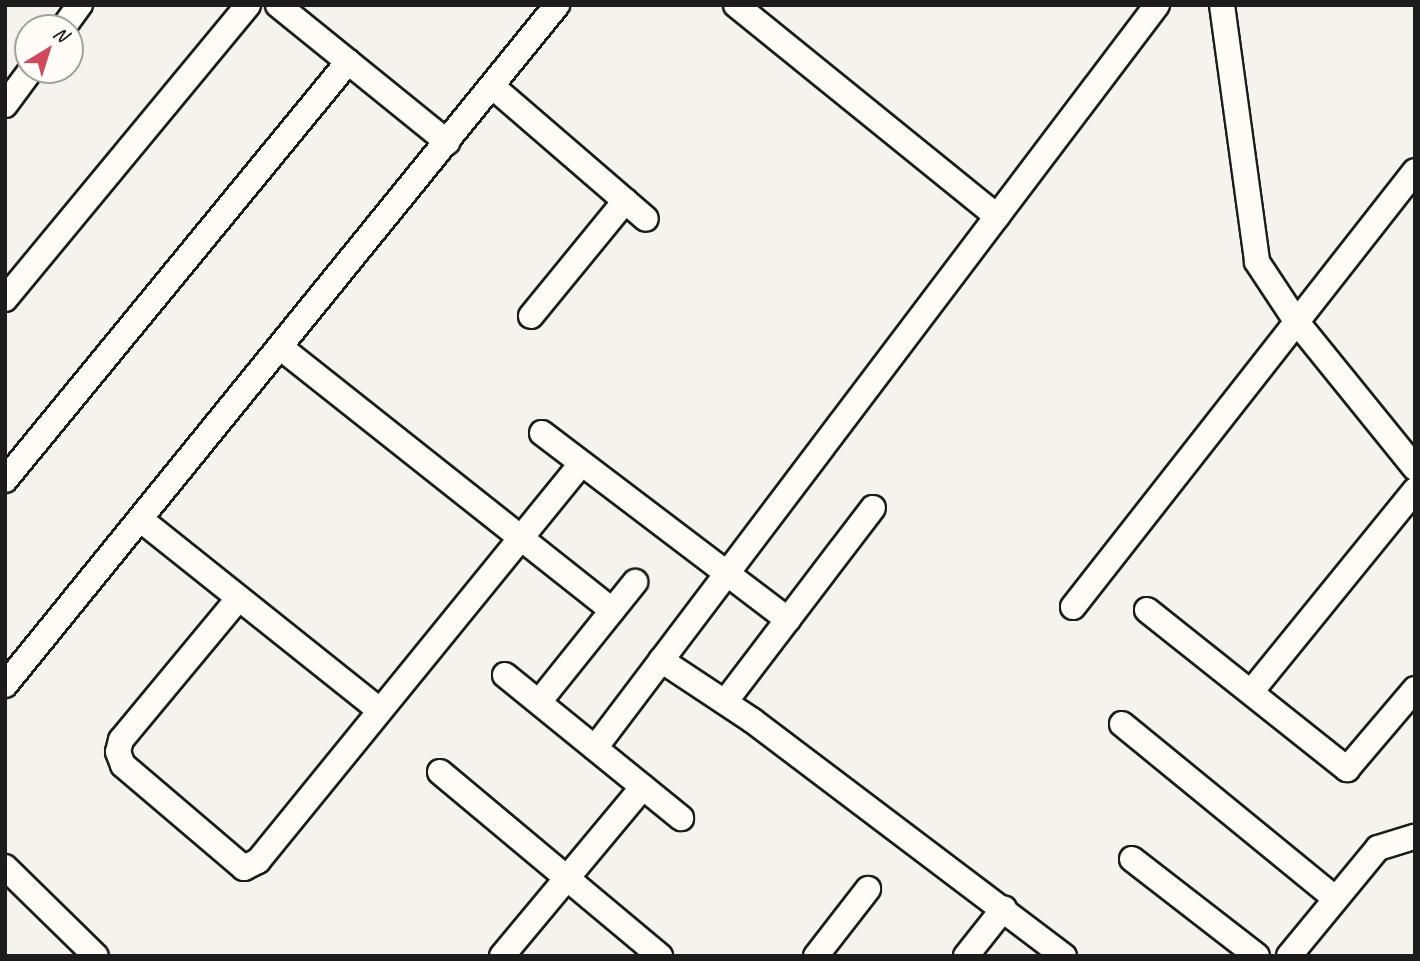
<!DOCTYPE html>
<style>
body{margin:0}
#map{position:relative;width:1420px;height:961px;overflow:hidden;background:#f4f3ee;font-family:Caveat,sans-serif}
div>[style]{position:absolute}
.roads{filter:drop-shadow(2px 0 #1c1c1c) drop-shadow(-2px 0 #1c1c1c) drop-shadow(0 2px #1c1c1c) drop-shadow(0 -2px #1c1c1c)}
.minor>*{height:24px;margin:-12px;padding:0 12px;transform-origin:12px;border-radius:12px;background:#fdfcf7}
span{translate:-50% -50%;white-space:nowrap;text-align:center;line-height:1.15;-webkit-text-stroke:5px #fdfcf7;paint-order:stroke}
.frame{position:absolute;inset:0;border:7px solid #1c1c1c;pointer-events:none}
.north{position:absolute;left:14px;top:14px;width:70px;height:70px;box-sizing:border-box;background:#fdfcf7;border:2px solid #a3a29f;border-radius:50%;rotate:38deg;font-size:19px;font-weight:700;line-height:28px;text-align:center;color:#1c1c1c}
.north::after{content:'';display:block;margin:auto;width:24px;height:32px;background:#d1495b;clip-path:polygon(50% 0,100% 100%,50% 72%,0 100%)}
</style>
<div id="map">
<div class="roads">
<div class="minor">
<i style="left:278px;top:5px;width:218px;rotate:39deg"></i>
<i style="left:736px;top:5px;width:336px;rotate:39deg"></i>
<i style="left:1222px;top:5px;width:259px;rotate:82.2deg"></i>
<i style="left:1257px;top:262px;width:71px;rotate:56.5deg"></i>
<i style="left:1296px;top:321px;width:189px;rotate:51deg"></i>
<i style="left:63px;top:28px;width:29px;rotate:-54deg"></i>
<i style="left:492px;top:86px;width:203px;rotate:40.8deg"></i>
<i style="left:5px;top:105px;width:44px;rotate:-53.4deg"></i>
<i style="left:5px;top:299px;width:381px;rotate:-50.4deg"></i>
<i style="left:531px;top:316px;width:149px;rotate:-50.7deg"></i>
<i style="left:280px;top:347px;width:424px;rotate:38.4deg"></i>
<i style="left:542px;top:433px;width:309px;rotate:37.2deg"></i>
<i style="left:5px;top:480px;width:541px;rotate:-50.63deg"></i>
<i style="left:140px;top:519px;width:306px;rotate:38.6deg"></i>
<i style="left:238px;top:599px;width:183px;rotate:129.7deg"></i>
<i style="left:121px;top:740px;width:12px;rotate:104deg"></i>
<i style="left:118px;top:752px;width:14px;rotate:69deg"></i>
<i style="left:123px;top:765px;width:159px;rotate:40.4deg"></i>
<i style="left:244px;top:868px;width:16px;rotate:-27deg"></i>
<i style="left:258px;top:861px;width:512px;rotate:-50.87deg"></i>
<i style="left:1073px;top:607px;width:554px;rotate:-51.89deg"></i>
<i style="left:1147px;top:610px;width:256px;rotate:38.5deg"></i>
<i style="left:1347px;top:769px;width:105px;rotate:-49.6deg"></i>
<i style="left:661px;top:660px;width:110px;rotate:33.5deg"></i>
<i style="left:753px;top:721px;width:390px;rotate:37.1deg"></i>
<i style="left:505px;top:675px;width:227px;rotate:39.1deg"></i>
<i style="left:5px;top:685px;width:876px;rotate:-50.93deg"></i>
<i style="left:1251px;top:692px;width:260px;rotate:-50.9deg"></i>
<i style="left:539px;top:702px;width:154px;rotate:-51.3deg"></i>
<i style="left:725px;top:702px;width:244px;rotate:-52.7deg"></i>
<i style="left:1122px;top:724px;width:276px;rotate:39.3deg"></i>
<i style="left:595px;top:748px;width:932px;rotate:-52.9deg"></i>
<i style="left:440px;top:772px;width:287px;rotate:39.9deg"></i>
<i style="left:1132px;top:859px;width:158px;rotate:37.8deg"></i>
<i style="left:5px;top:867px;width:127px;rotate:44.4deg"></i>
<i style="left:502px;top:956px;width:220px;rotate:-50.2deg"></i>
<i style="left:816px;top:956px;width:85px;rotate:-52.2deg"></i>
<i style="left:966px;top:956px;width:61px;rotate:-51.6deg"></i>
<i style="left:1289px;top:956px;width:140px;rotate:-50.5deg"></i>
<i style="left:1378px;top:848px;width:39px;rotate:-17deg"></i>
</div>
</div>
<div class="frame"></div>
<div class="north">N</div>
</div>
